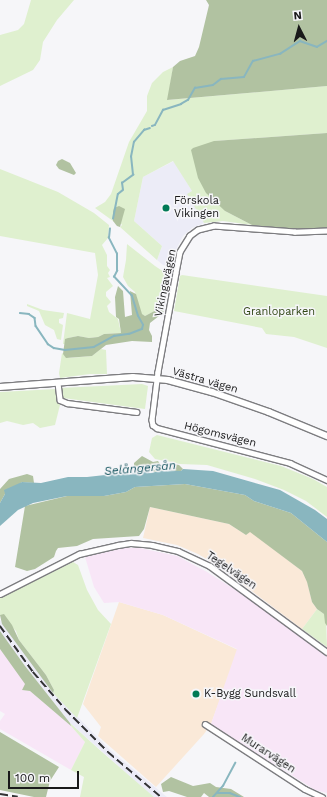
<!DOCTYPE html>
<meta charset="utf-8">
<style>
body{margin:0}
#map{position:relative;width:327px;height:797px;overflow:hidden;background:#f6f6f9;font-family:"Work Sans",sans-serif}
div>[style]{position:absolute}
.commercial>*{inset:0;background:#fae9d8}
.industrial>*{inset:0;background:#f8e6f7}
.built>*{inset:0;background:#ececf7}
.green>*{inset:0;background:#dff0cf}
.forest>*{inset:0;background:#b1c2a1}
.water>*{inset:0;background:#89b6bf}
.stream>*{height:1.5px;margin:-0.75px;padding:0 0.75px;transform-origin:0.75px;border-radius:0.75px;background:#89b6bf}
.roads{filter:drop-shadow(1px 0 #7d7d80) drop-shadow(-1px 0 #7d7d80) drop-shadow(0 1px #7d7d80) drop-shadow(0 -1px #7d7d80)}
.minor>*{height:4.5px;margin:-2.25px;padding:0 2.25px;transform-origin:2.25px;border-radius:2.25px;background:#fff}
.tertiary>*{height:5.5px;margin:-2.75px;padding:0 2.75px;transform-origin:2.75px;border-radius:2.75px;background:#fff}
.rail>*{height:1.5px;margin-top:-0.75px;transform-origin:0;background:repeating-linear-gradient(90deg,#323234 0 8px,transparent 0 12px)}
.dots>*{width:11px;height:11px;translate:-50% -50%;box-sizing:border-box;border:2px solid #f6f6f9;border-radius:50%}
span{translate:-50% -50%;white-space:nowrap;text-align:center;line-height:1.15;-webkit-text-stroke:3px #f6f6f9;paint-order:stroke}
.poi-label{font-size:11px;color:#19191a}
.left{translate:0 -50%;text-align:left}
.street-label{font-size:11px;color:#19191a}
.park-label{font-size:11px;color:#314715}
.water-label{font-size:12px;color:#175660;font-style:italic}
.north{position:absolute;left:279px;top:8px;width:40px;height:40px;-webkit-text-stroke:3px #f6f6f9;paint-order:stroke;rotate:354deg;font-size:11px;font-weight:700;line-height:16px;text-align:center;color:#19191a}
.north::after{content:'';display:block;margin:auto;width:14px;height:18px;background:#19191a;clip-path:polygon(50% 0,100% 100%,50% 72%,0 100%)}
.scale{position:absolute;left:8px;top:771px;width:71px;height:18px;box-sizing:border-box;border:2px solid #19191a;border-top:0;padding-left:5px;font-size:12px;line-height:14px;white-space:nowrap;color:#19191a;-webkit-text-stroke:3px #f6f6f9;paint-order:stroke}
</style>
<div id="map">
<div class="commercial">
<i style="clip-path:polygon(150px 507px,229px 524px,246px 535px,250px 531px,302px 571px,307px 581px,312px 602px,317px 609px,302px 629px,220px 567px,198px 554px,177px 545px,143px 538px)"></i>
<i style="clip-path:polygon(119px 602px,163px 615px,238px 650px,211px 724px,204px 734px,156px 787px,98px 736px,101px 727px,83px 704px)"></i>
</div>
<div class="industrial">
<i style="clip-path:polygon(124px 548px,140px 548px,177px 556px,207px 572px,267px 610px,327px 655px,327px 793px,315px 790px,211px 724px,237px 649px,163px 615px,119px 602px,104px 603px,94px 587px,85px 557px)"></i>
<i style="clip-path:polygon(0 649px,26px 684px,22px 690px,30px 691px,71px 726px,85px 742px,71px 770px,0 729px,0 721px,5px 714px,0 711px)"></i>
</div>
<div class="built">
<i style="clip-path:polygon(174px 161px,192px 191px,188px 194px,204px 223px,192px 228px,183px 236px,174px 254px,172px 267px,163px 265px,157px 260px,162px 246px,134px 221px,143px 177px)"></i>
<i style="clip-path:polygon(0 620px,68px 707px,110px 750px,167px 797px,154px 797px,151px 795px,70px 723px,25px 666px,0 631px)"></i>
</div>
<div class="green">
<i style="clip-path:polygon(31px 0,74px 0,57px 20px,43px 42px,40px 60px,33px 70px,0 86px,0 35px,18px 30px,24px 24px)"></i>
<i style="clip-path:polygon(173px 67px,168px 100px,327px 86px,327px 133px,214px 141px,225px 211px,252px 225px,223px 221px,204px 223px,187px 194px,192px 191px,173px 161px,143px 177px,134px 221px,162px 246px,157px 260px,120px 227px,122px 225px,113px 212px,113px 221px,95px 208px,105px 202px,111px 194px,129px 142px,147px 111px,147px 96px,152px 83px,163px 72px)"></i>
<i style="clip-path:polygon(0 169px,58px 192px,94px 213px,109px 225px,108px 238px,102px 245px,107px 255px,107px 266px,110px 270px,108px 273px,110px 277px,107px 278px,113px 286px,106px 292px,106px 296px,111px 302px,107px 306px,109px 312px,118px 319px,121px 333px,104px 334px,98px 337px,89px 338px,78px 336px,68px 338px,66px 344px,63px 344px,67px 313px,90px 319px,98px 275px,95px 253px,0 236px)"></i>
<i style="clip-path:polygon(127px 244px,155px 266px,167px 274px,160px 308px,145px 316px,141px 314px,135px 292px,128px 286px,123px 277px,126px 260px)"></i>
<i style="clip-path:polygon(182px 275px,327px 296px,327px 348px,294px 337px,266px 334px,262px 328px,174px 311px,180px 276px)"></i>
<i style="clip-path:polygon(27px 304px,43px 310px,64px 313px,63px 318px,59px 319px,59px 323px,63px 325px,61px 340px,57px 339px,54px 330px,45px 325px,39px 311px,27px 306px)"></i>
<i style="clip-path:polygon(101px 349px,106px 350px,107px 374px,90px 374px,60px 378px,59px 373px,62px 353px,69px 358px,92px 356px)"></i>
<i style="clip-path:polygon(142px 384px,148px 386px,145px 409px,63px 398px,60px 388px)"></i>
<i style="clip-path:polygon(56px 389px,60px 405px,55px 425px,40px 428px,33px 423px,23px 425px,7px 421px,0 423px,0 392px)"></i>
<i style="clip-path:polygon(157px 435px,281px 466px,313px 479px,327px 487px,327px 517px,306px 501px,284px 490px,255px 479px,207px 465px,180px 464px,155px 459px,149px 452px,152px 438px)"></i>
<i style="clip-path:polygon(73px 562px,78px 565px,87px 590px,98px 610px,111px 624px,77px 718px,53px 693px,54px 690px,46px 675px,19px 640px,16px 631px,0 615px,0 598px)"></i>
<i style="clip-path:polygon(317px 609px,324px 614px,326px 618px,327px 647px,302px 629px)"></i>
<i style="clip-path:polygon(70px 723px,102px 752px,154px 797px,80px 797px,84px 777px,71px 770px,85px 742px,71px 726px)"></i>
</div>
<div class="forest">
<i style="clip-path:polygon(206px 0,327px 0,327px 86px,167px 100px,173px 67px,180px 61px,195px 56px,199px 47px,209px 5px)"></i>
<i style="clip-path:polygon(327px 133px,327px 228px,293px 229px,252px 225px,225px 211px,206px 193px,198px 178px,191px 150px,193px 148px,214px 141px)"></i>
<i style="clip-path:polygon(62px 159px,70px 163px,76px 173px,74px 175px,59px 169px,56px 165px,58px 161px)"></i>
<i style="clip-path:polygon(119px 206px,125px 209px,120px 227px,117px 226px,113px 221px,113px 212px,114px 208px)"></i>
<i style="clip-path:polygon(118px 286px,123px 291px,125px 317px,132px 315px,130px 291px,136px 294px,142px 314px,145px 316px,160px 308px,164px 312px,150px 323px,149px 330px,152px 336px,152px 342px,132px 341px,106px 345px,92px 356px,66px 358px,63px 354px,65px 339px,68px 338px,78px 336px,89px 338px,98px 337px,104px 334px,121px 333px,119px 319px,116px 317px,115px 297px)"></i>
<i style="clip-path:polygon(142px 456px,153px 462px,158px 461px,162px 467px,166px 468px,168px 463px,179px 465px,183px 469px,181px 471px,134px 472px,136px 469px,134px 467px,134px 463px)"></i>
<i style="clip-path:polygon(27px 474px,33px 476px,34px 483px,22px 482px,5px 494px,0 503px,0 489px,9px 479px)"></i>
<i style="clip-path:polygon(185px 484px,245px 495px,254px 501px,291px 513px,327px 542px,327px 626px,325px 623px,324px 614px,317px 609px,312px 602px,307px 582px,302px 571px,250px 532px,246px 535px,229px 524px,150px 507px,144px 529px,139px 536px,93px 539px,77px 546px,58px 548px,56px 551px,54px 557px,35px 569px,27px 571px,15px 567px,25px 506px,67px 496px,104px 496px,126px 492px,135px 487px)"></i>
<i style="clip-path:polygon(4px 614px,12px 625px,19px 640px,46px 675px,54px 690px,53px 693px,2px 624px,0 615px)"></i>
<i style="clip-path:polygon(0 631px,25px 666px,70px 723px,71px 726px,30px 691px,22px 690px,25px 684px,0 649px)"></i>
<i style="clip-path:polygon(0 732px,59px 767px,50px 781px,46px 797px,34px 797px,0 790px)"></i>
<i style="clip-path:polygon(171px 777px,193px 786px,210px 783px,216px 787px,231px 789px,244px 797px,209px 797px,204px 793px,201px 797px,187px 797px,169px 791px,163px 792px,161px 784px)"></i>
</div>
<div class="water">
<i style="clip-path:polygon(183px 469px,213px 471px,280px 490px,315px 510px,327px 519px,327px 542px,291px 513px,254px 501px,245px 495px,185px 484px,135px 487px,126px 492px,104px 496px,67px 496px,33px 503px,18px 510px,0 526px,0 503px,5px 494px,4px 490px,22px 482px,41px 483px,68px 477px,87px 477px,132px 472px,141px 473px,145px 471px,150px 473px,166px 470px,181px 471px)"></i>
</div>
<div class="stream">
<i style="left:152px;top:126px;width:3px;rotate:-18deg"></i>
<i style="left:155px;top:125px;width:17px;rotate:-62deg"></i>
<i style="left:163px;top:110px;width:19px;rotate:-18deg"></i>
<i style="left:181px;top:104px;width:8px;rotate:-30deg"></i>
<i style="left:188px;top:100px;width:14px;rotate:-60deg"></i>
<i style="left:195px;top:88px;width:18px;rotate:-9deg"></i>
<i style="left:213px;top:85px;width:10px;rotate:-37deg"></i>
<i style="left:221px;top:79px;width:23px;rotate:-5deg"></i>
<i style="left:244px;top:77px;width:18px;rotate:-61deg"></i>
<i style="left:253px;top:61px;width:28px;rotate:-15deg"></i>
<i style="left:280px;top:54px;width:24px;rotate:-33deg"></i>
<i style="left:300px;top:41px;width:18px;rotate:19deg"></i>
<i style="left:317px;top:47px;width:12px;rotate:-31deg"></i>
<i style="left:113px;top:219px;width:25px;rotate:-79deg"></i>
<i style="left:118px;top:194px;width:6px;rotate:-39deg"></i>
<i style="left:123px;top:190px;width:7px;rotate:-98deg"></i>
<i style="left:122px;top:183px;width:14px;rotate:-36deg"></i>
<i style="left:133px;top:175px;width:18px;rotate:-96deg"></i>
<i style="left:131px;top:157px;width:15px;rotate:-79deg"></i>
<i style="left:134px;top:142px;width:16px;rotate:-50deg"></i>
<i style="left:144px;top:130px;width:6px;rotate:-18deg"></i>
<i style="left:20px;top:313px;width:9px;rotate:6deg"></i>
<i style="left:29px;top:314px;width:7px;rotate:34deg"></i>
<i style="left:35px;top:318px;width:8px;rotate:83deg"></i>
<i style="left:36px;top:326px;width:22px;rotate:56deg"></i>
<i style="left:48px;top:344px;width:7px;rotate:34deg"></i>
<i style="left:54px;top:348px;width:11px;rotate:10deg"></i>
<i style="left:65px;top:350px;width:29px;rotate:-6deg"></i>
<i style="left:94px;top:347px;width:23px;rotate:-29deg"></i>
<i style="left:114px;top:336px;width:15px;rotate:-8deg"></i>
<i style="left:129px;top:334px;width:14px;rotate:-21deg"></i>
<i style="left:142px;top:329px;width:4px;rotate:-76deg"></i>
<i style="left:143px;top:325px;width:10px;rotate:-119deg"></i>
<i style="left:138px;top:316px;width:21px;rotate:-107deg"></i>
<i style="left:132px;top:296px;width:26px;rotate:-133deg"></i>
<i style="left:114px;top:277px;width:7px;rotate:-63deg"></i>
<i style="left:117px;top:271px;width:17px;rotate:-90deg"></i>
<i style="left:117px;top:254px;width:18px;rotate:-117deg"></i>
<i style="left:109px;top:238px;width:9px;rotate:-84deg"></i>
<i style="left:217px;top:793px;width:13px"></i>
<i style="left:230px;top:793px;width:11px;rotate:22deg"></i>
<i style="left:213px;top:797px;width:15px;rotate:-48deg"></i>
<i style="left:223px;top:786px;width:26px;rotate:-62deg"></i>
</div>
<div class="roads">
<div class="minor">
<i style="left:327px;top:231px;width:32px;rotate:178deg"></i>
<i style="left:295px;top:232px;width:81px;rotate:-175.8deg"></i>
<i style="left:214px;top:226px;width:16px;rotate:166deg"></i>
<i style="left:198px;top:230px;width:10px;rotate:143deg"></i>
<i style="left:190px;top:236px;width:19px;rotate:122deg"></i>
<i style="left:180px;top:252px;width:21px;rotate:101deg"></i>
<i style="left:176px;top:273px;width:101px;rotate:100.3deg"></i>
<i style="left:158px;top:372px;width:48px;rotate:97.1deg"></i>
<i style="left:152px;top:420px;width:5px;rotate:79deg"></i>
<i style="left:153px;top:425px;width:5px;rotate:37deg"></i>
<i style="left:157px;top:428px;width:138px;rotate:14.7deg"></i>
<i style="left:290px;top:463px;width:41px;rotate:24.7deg"></i>
<i style="left:58px;top:383px;width:17px;rotate:83deg"></i>
<i style="left:60px;top:400px;width:8px;rotate:23deg"></i>
<i style="left:67px;top:403px;width:70px;rotate:7.4deg"></i>
<i style="left:0;top:594px;width:89px;rotate:-26.9deg"></i>
<i style="left:79px;top:554px;width:40px;rotate:-13deg"></i>
<i style="left:118px;top:545px;width:13px;rotate:-9deg"></i>
<i style="left:131px;top:543px;width:21px;rotate:5deg"></i>
<i style="left:152px;top:545px;width:27px;rotate:13deg"></i>
<i style="left:178px;top:551px;width:35px;rotate:25deg"></i>
<i style="left:210px;top:566px;width:145px;rotate:36.3deg"></i>
<i style="left:205px;top:724px;width:119px;rotate:33deg"></i>
<i style="left:305px;top:789px;width:19px;rotate:25deg"></i>
</div>
<div class="tertiary">
<i style="left:0;top:387px;width:133px;rotate:-4.3deg"></i>
<i style="left:133px;top:377px;width:35px;rotate:5deg"></i>
<i style="left:168px;top:380px;width:46px;rotate:15.3deg"></i>
<i style="left:212px;top:392px;width:60px;rotate:19.3deg"></i>
<i style="left:269px;top:412px;width:63px;rotate:22.5deg"></i>
</div>
</div>
<div class="rail">
<i style="left:0;top:626px;width:57px;rotate:54.3deg"></i>
<i style="left:33px;top:672px;width:49px;rotate:49.1deg"></i>
<i style="left:65px;top:709px;width:61px;rotate:45deg"></i>
<i style="left:108px;top:752px;width:70px;rotate:40.3deg"></i>
<i style="left:0;top:794px;width:18px;rotate:9deg"></i>
</div>
<div class="dots">
<i style="left:166px;top:208px;background:#017a56"></i>
<i style="left:196px;top:694px;background:#017a56"></i>
</div>
<div class="poi-label">
<span class="left" style="left:174px;top:208px">Förskola<br>Vikingen</span>
<span class="left" style="left:204px;top:694px">K-Bygg Sundsvall</span>
</div>
<div class="street-label">
<span style="left:166px;top:283px;rotate:-78deg">Vikingavägen</span>
<span style="left:205px;top:381px;rotate:16deg">Västra vägen</span>
<span style="left:220px;top:435px;rotate:14deg">Högomsvägen</span>
<span style="left:231px;top:571px;rotate:34deg">Tegelvägen</span>
<span style="left:268px;top:754px;rotate:33deg">Murarvägen</span>
</div>
<div class="park-label">
<span style="left:279px;top:312px">Granloparken</span>
</div>
<div class="water-label">
<span style="left:140px;top:469px;rotate:-5deg">Selångersån</span>
</div>
<div class="north">N</div>
<div class="scale">100 m</div>
</div>
